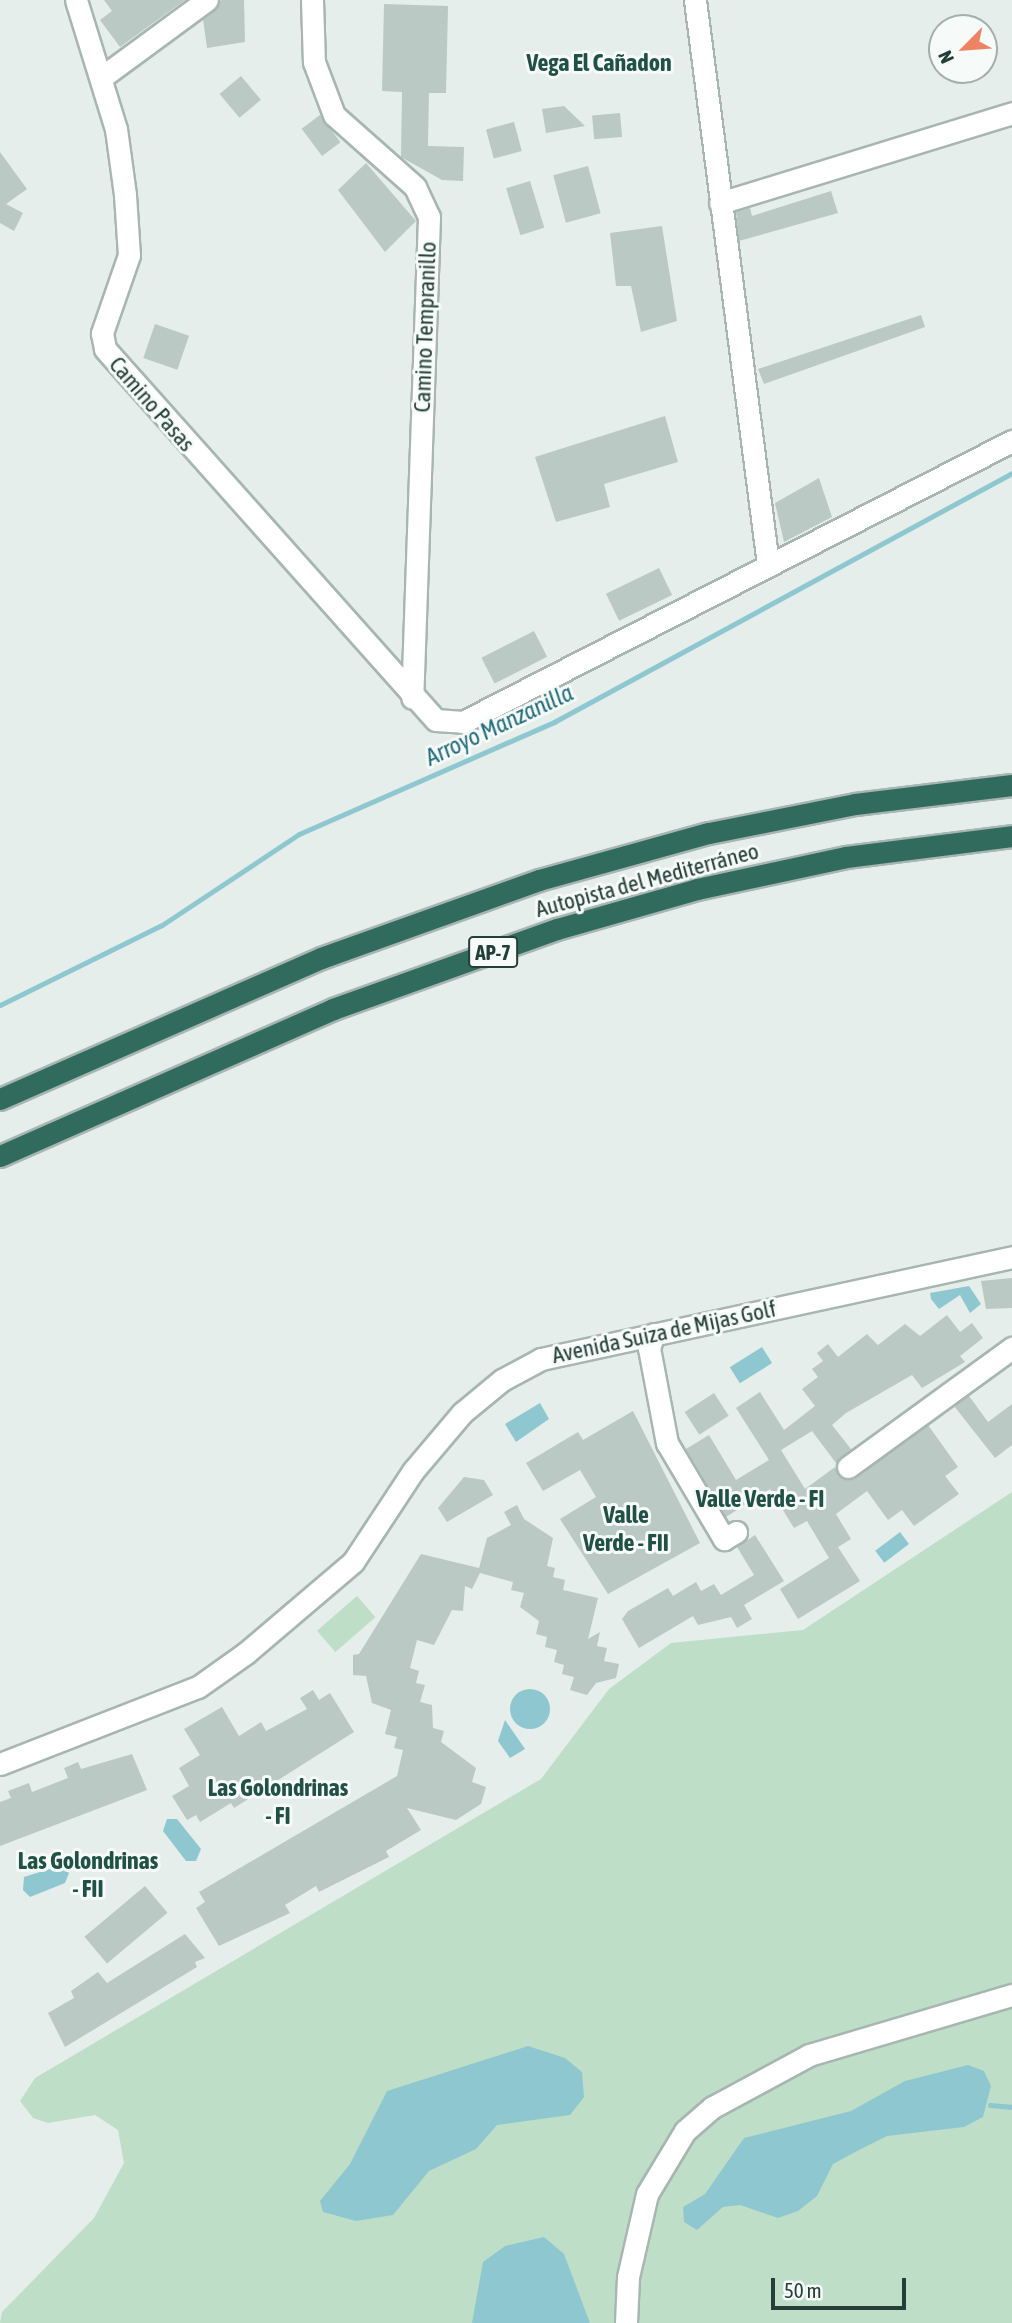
<!DOCTYPE html>
<meta charset="utf-8">
<style>
body{margin:0}
#map{position:relative;width:1012px;height:2323px;overflow:hidden;background:#e5eeea;font-family:"Asap Condensed",sans-serif}
div>[style]{position:absolute}
.green>*{inset:0;background:#bfdec7;transform-origin:0 0}
.water>*{inset:0;background:#8fc7d1;transform-origin:0 0}
.round{border-radius:50%}
.stream>*{height:5px;margin:-2.5px;padding:0 2.5px;transform-origin:2.5px;border-radius:2.5px;background:#8fc7d1}
.building>*{inset:0;background:#bac9c3;transform-origin:0 0}
.roads{filter:drop-shadow(2px 0 #a7b6b1) drop-shadow(-2px 0 #a7b6b1) drop-shadow(0 2px #a7b6b1) drop-shadow(0 -2px #a7b6b1)}
.minor>*{height:21px;margin:-10.5px;padding:0 10.5px;transform-origin:10.5px;border-radius:10.5px;background:#fff}
.highway>*{height:21px;margin:-10.5px;padding:0 10.5px;transform-origin:10.5px;border-radius:10.5px;background:#316b5e}
span{translate:-50% -50%;white-space:nowrap;text-align:center;line-height:1.15;-webkit-text-stroke:6px #f6faf8;paint-order:stroke}
.shield-label span{padding:2px 5px;background:#f6faf8;border:2px solid;border-radius:5px;-webkit-text-stroke-width:0}
.shield-label{font-size:21px;color:#243f38;font-weight:700}
.street-label{font-size:23px;color:#243f38}
.neighbourhood-label{font-size:24px;color:#215145;font-weight:700}
.water-label{font-size:24px;color:#206c7a;font-style:italic}
.north{position:absolute;left:928px;top:14px;width:70px;height:70px;box-sizing:border-box;background:#f6faf8;border:2px solid #a2afab;border-radius:50%;rotate:245deg;font-size:19px;font-weight:700;line-height:28px;text-align:center;color:#243f38}
.north::after{content:'';display:block;margin:auto;width:24px;height:32px;background:#ee8363;clip-path:polygon(50% 0,100% 100%,50% 72%,0 100%)}
.scale{position:absolute;left:771px;top:2278px;width:135px;height:32px;box-sizing:border-box;border:4px solid #243f38;border-top:0;padding-left:9px;font-size:21px;line-height:24px;white-space:nowrap;color:#243f38;-webkit-text-stroke:5px #f6faf8;paint-order:stroke}
</style>
<div id="map">
<div class="green">
<i style="clip-path:polygon(1012px 1492px,1012px 2323px,0 2323px,2px 2312px,94px 2218px,124px 2163px,118px 2130px,95px 2115px,48px 2123px,33px 2118px,20px 2101px,35px 2078px,541px 1779px,609px 1689px,671px 1643px,803px 1630px)"></i>
<i style="left:357px;top:1596px;width:28px;height:53px;rotate:49deg"></i>
</div>
<div class="water">
<i style="clip-path:polygon(969px 1286px,981px 1304px,970px 1313px,960px 1295px,939px 1309px,931px 1299px,930px 1293px)"></i>
<i style="left:762px;top:1347px;width:19px;height:38px;rotate:58deg"></i>
<i style="clip-path:polygon(540px 1403px,549px 1419px,516px 1442px,505px 1424px)"></i>
<i style="left:900px;top:1532px;width:15px;height:31px;rotate:53deg"></i>
<i class="round" style="left:510px;top:1689px;width:40px;height:40px"></i>
<i style="clip-path:polygon(505px 1720px,525px 1749px,510px 1758px,498px 1741px)"></i>
<i style="clip-path:polygon(167px 1819px,177px 1819px,201px 1849px,196px 1861px,186px 1861px,163px 1831px)"></i>
<i style="clip-path:polygon(59px 1866px,69px 1873px,65px 1883px,30px 1897px,23px 1890px,24px 1877px)"></i>
<i style="clip-path:polygon(528px 2046px,565px 2058px,582px 2072px,584px 2097px,570px 2115px,497px 2125px,476px 2149px,429px 2171px,393px 2215px,356px 2221px,323px 2212px,320px 2201px,350px 2164px,387px 2091px)"></i>
<i style="clip-path:polygon(968px 2065px,984px 2071px,991px 2086px,983px 2117px,964px 2127px,887px 2136px,857px 2151px,833px 2164px,817px 2196px,798px 2211px,778px 2218px,740px 2205px,723px 2207px,697px 2230px,684px 2222px,683px 2207px,705px 2194px,744px 2138px,851px 2111px,905px 2081px)"></i>
<i style="clip-path:polygon(544px 2237px,564px 2254px,590px 2323px,472px 2323px,483px 2262px,505px 2246px)"></i>
</div>
<div class="stream">
<i style="left:0;top:1005px;width:181px;rotate:-26.3deg"></i>
<i style="left:162px;top:925px;width:164px;rotate:-33.6deg"></i>
<i style="left:299px;top:834px;width:279px;rotate:-23.7deg"></i>
<i style="left:554px;top:722px;width:521px;rotate:-28.53deg"></i>
<i style="left:990px;top:2105px;width:22px;rotate:5deg"></i>
</div>
<div class="building">
<i style="clip-path:polygon(104px 0,185px 0,120px 47px,100px 20px,112px 11px)"></i>
<i style="clip-path:polygon(221px 0,244px 0,245px 42px,207px 48px,203px 19px)"></i>
<i style="clip-path:polygon(384px 4px,448px 6px,446px 93px,429px 93px,428px 146px,464px 147px,463px 181px,442px 180px,401px 157px,402px 92px,382px 91px)"></i>
<i style="left:241px;top:76px;width:31px;height:28px;rotate:50deg"></i>
<i style="clip-path:polygon(564px 106px,585px 126px,546px 133px,542px 109px)"></i>
<i style="left:620px;top:113px;width:24px;height:28px;rotate:85deg"></i>
<i style="left:320px;top:115px;width:34px;height:23px;rotate:53deg"></i>
<i style="left:514px;top:122px;width:30px;height:29px;rotate:75deg"></i>
<i style="clip-path:polygon(0 152px,27px 189px,6px 204px,23px 213px,14px 231px,0 223px)"></i>
<i style="clip-path:polygon(366px 163px,416px 221px,385px 252px,338px 190px)"></i>
<i style="left:588px;top:166px;width:49px;height:36px;rotate:75deg"></i>
<i style="left:530px;top:181px;width:49px;height:25px;rotate:73deg"></i>
<i style="clip-path:polygon(831px 191px,838px 213px,739px 241px,736px 212px,750px 208px,752px 216px)"></i>
<i style="clip-path:polygon(662px 226px,677px 321px,641px 332px,631px 286px,616px 286px,610px 233px)"></i>
<i style="clip-path:polygon(921px 315px,925px 327px,764px 384px,758px 369px)"></i>
<i style="left:155px;top:324px;width:36px;height:36px;rotate:19deg"></i>
<i style="clip-path:polygon(665px 416px,678px 462px,604px 484px,610px 507px,556px 522px,535px 457px)"></i>
<i style="clip-path:polygon(819px 478px,832px 517px,784px 542px,775px 503px)"></i>
<i style="left:659px;top:568px;width:30px;height:59px;rotate:64deg"></i>
<i style="left:534px;top:631px;width:29px;height:59px;rotate:63deg"></i>
<i style="clip-path:polygon(1012px 1278px,1012px 1308px,986px 1309px,981px 1281px)"></i>
<i style="clip-path:polygon(947px 1315px,960px 1332px,972px 1323px,983px 1338px,960px 1356px,965px 1362px,922px 1388px,912px 1375px,846px 1413px,832px 1425px,851px 1449px,836px 1463px,812px 1431px,781px 1450px,805px 1489px,835px 1467px,842px 1479px,856px 1478px,928px 1425px,958px 1467px,945px 1476px,959px 1494px,914px 1526px,902px 1510px,888px 1520px,867px 1491px,836px 1514px,851px 1539px,838px 1547px,860px 1581px,798px 1619px,780px 1589px,829px 1558px,807px 1521px,794px 1528px,770px 1489px,726px 1517px,686px 1449px,709px 1435px,736px 1480px,769px 1460px,736px 1408px,760px 1392px,784px 1430px,815px 1406px,802px 1389px,818px 1377px,812px 1369px,823px 1361px,817px 1353px,828px 1344px,838px 1357px,867px 1334px,878px 1345px,905px 1324px,920px 1336px)"></i>
<i style="left:714px;top:1393px;width:27px;height:35px;rotate:57deg"></i>
<i style="clip-path:polygon(969px 1396px,988px 1422px,1012px 1404px,1012px 1445px,995px 1458px,954px 1406px)"></i>
<i style="clip-path:polygon(633px 1411px,700px 1543px,608px 1594px,560px 1519px,596px 1497px,580px 1470px,543px 1491px,526px 1463px,578px 1432px,583px 1440px)"></i>
<i style="clip-path:polygon(464px 1477px,484px 1480px,493px 1495px,447px 1522px,438px 1508px)"></i>
<i style="clip-path:polygon(517px 1505px,524px 1519px,553px 1538px,547px 1566px,555px 1568px,553px 1577px,565px 1580px,563px 1590px,598px 1598px,588px 1639px,600px 1632px,597px 1646px,607px 1648px,604px 1661px,619px 1664px,616px 1678px,596px 1683px,587px 1695px,570px 1690px,574px 1677px,562px 1674px,564px 1665px,554px 1662px,557px 1650px,545px 1647px,547px 1637px,536px 1634px,539px 1621px,520px 1607px,524px 1593px,511px 1590px,513px 1582px,480px 1573px,472px 1589px,465px 1586px,463px 1611px,452px 1610px,434px 1645px,417px 1640px,410px 1668px,419px 1671px,416px 1683px,425px 1685px,420px 1702px,432px 1705px,433px 1728px,444px 1731px,441px 1742px,476px 1768px,472px 1782px,486px 1787px,481px 1804px,456px 1820px,407px 1808px,421px 1830px,386px 1851px,389px 1857px,319px 1892px,316px 1886px,285px 1905px,290px 1913px,219px 1946px,196px 1908px,205px 1902px,199px 1892px,397px 1776px,403px 1750px,394px 1748px,397px 1737px,385px 1734px,391px 1710px,372px 1703px,366px 1676px,353px 1675px,353px 1655px,359px 1654px,421px 1554px,479px 1568px,487px 1538px,511px 1525px,504px 1512px)"></i>
<i style="clip-path:polygon(755px 1535px,784px 1581px,744px 1605px,752px 1619px,737px 1628px,731px 1617px,698px 1625px,693px 1616px,639px 1648px,622px 1619px,628px 1611px,668px 1588px,673px 1596px,696px 1582px,701px 1591px,714px 1584px,721px 1595px,754px 1575px,737px 1547px)"></i>
<i style="clip-path:polygon(313px 1690px,319px 1700px,330px 1693px,354px 1732px,234px 1808px,231px 1803px,200px 1822px,196px 1815px,187px 1820px,172px 1796px,189px 1786px,179px 1768px,200px 1755px,184px 1729px,222px 1707px,239px 1736px,261px 1722px,266px 1731px,307px 1709px,300px 1698px)"></i>
<i style="clip-path:polygon(132px 1754px,147px 1790px,0 1846px,0 1802px,11px 1798px,8px 1791px,29px 1783px,32px 1792px,68px 1778px,64px 1768px,78px 1762px,81px 1769px)"></i>
<i style="left:145px;top:1886px;width:35px;height:79px;rotate:50deg"></i>
<i style="clip-path:polygon(185px 1934px,205px 1958px,195px 1962px,197px 1967px,65px 2047px,48px 2013px,74px 1998px,71px 1991px,98px 1972px,107px 1983px)"></i>
</div>
<div class="roads">
<div class="minor">
<i style="left:76px;top:0;width:135px;rotate:72.8deg"></i>
<i style="left:116px;top:129px;width:67px;rotate:82.2deg"></i>
<i style="left:125px;top:195px;width:60px;rotate:86.2deg"></i>
<i style="left:129px;top:255px;width:83px;rotate:109.1deg"></i>
<i style="left:102px;top:333px;width:16px;rotate:79deg"></i>
<i style="left:105px;top:349px;width:497px;rotate:48.3deg"></i>
<i style="left:436px;top:720px;width:27px;rotate:4deg"></i>
<i style="left:463px;top:722px;width:617px;rotate:-27.11deg"></i>
<i style="left:312px;top:0;width:62px;rotate:88.2deg"></i>
<i style="left:314px;top:62px;width:57px;rotate:69.3deg"></i>
<i style="left:334px;top:115px;width:108px;rotate:41.6deg"></i>
<i style="left:415px;top:187px;width:33px;rotate:65deg"></i>
<i style="left:429px;top:217px;width:481px;rotate:92deg"></i>
<i style="left:695px;top:0;width:569px;rotate:82.63deg"></i>
<i style="left:102px;top:77px;width:130px;rotate:-36.3deg"></i>
<i style="left:720px;top:203px;width:306px;rotate:-17.1deg"></i>
<i style="left:654px;top:1334px;width:15px;rotate:110deg"></i>
<i style="left:649px;top:1348px;width:97px;rotate:79.3deg"></i>
<i style="left:667px;top:1443px;width:112px;rotate:59.3deg"></i>
<i style="left:724px;top:1539px;width:14px;rotate:-30deg"></i>
<i style="left:848px;top:1467px;width:203px;rotate:-36deg"></i>
<i style="left:0;top:1764px;width:212px;rotate:-21.3deg"></i>
<i style="left:198px;top:1687px;width:59px;rotate:-35.3deg"></i>
<i style="left:246px;top:1653px;width:140px;rotate:-40.4deg"></i>
<i style="left:353px;top:1562px;width:109px;rotate:-56.6deg"></i>
<i style="left:413px;top:1471px;width:76px;rotate:-49.8deg"></i>
<i style="left:462px;top:1413px;width:52px;rotate:-39.5deg"></i>
<i style="left:502px;top:1380px;width:44px;rotate:-28.3deg"></i>
<i style="left:541px;top:1359px;width:482px;rotate:-12.2deg"></i>
<i style="left:626px;top:2323px;width:46px;rotate:-87.5deg"></i>
<i style="left:628px;top:2277px;width:85px;rotate:-77.1deg"></i>
<i style="left:647px;top:2194px;width:74px;rotate:-58.9deg"></i>
<i style="left:685px;top:2131px;width:37px;rotate:-41deg"></i>
<i style="left:713px;top:2107px;width:109px;rotate:-28.4deg"></i>
<i style="left:809px;top:2055px;width:212px;rotate:-16.5deg"></i>
</div>
<div class="highway">
<i style="left:0;top:1099px;width:351px;rotate:-23.7deg"></i>
<i style="left:321px;top:958px;width:232px;rotate:-19.7deg"></i>
<i style="left:539px;top:880px;width:176px;rotate:-15.5deg"></i>
<i style="left:709px;top:833px;width:149px;rotate:-11.2deg"></i>
<i style="left:855px;top:804px;width:158px;rotate:-6.9deg"></i>
<i style="left:0;top:1156px;width:364px;rotate:-23.8deg"></i>
<i style="left:333px;top:1009px;width:238px;rotate:-19.7deg"></i>
<i style="left:557px;top:929px;width:146px;rotate:-15.9deg"></i>
<i style="left:697px;top:889px;width:152px;rotate:-12.1deg"></i>
<i style="left:846px;top:857px;width:167px;rotate:-7.2deg"></i>
</div>
</div>
<div class="shield-label">
<span style="left:493px;top:952px">AP-7</span>
</div>
<div class="street-label">
<span style="left:425px;top:327px;rotate:-88deg">Camino Tempranillo</span>
<span style="left:152px;top:404px;rotate:49deg">Camino Pasas</span>
<span style="left:647px;top:880px;rotate:-15deg">Autopista del Mediterráneo</span>
<span style="left:664px;top:1332px;rotate:-12deg">Avenida Suiza de Mijas Golf</span>
</div>
<div class="neighbourhood-label">
<span style="left:599px;top:63px">Vega El Cañadon</span>
<span style="left:760px;top:1499px">Valle Verde - FI</span>
<span style="left:626px;top:1529px">Valle<br>Verde - FII</span>
<span style="left:278px;top:1802px">Las Golondrinas<br>- FI</span>
<span style="left:88px;top:1875px">Las Golondrinas<br>- FII</span>
</div>
<div class="water-label">
<span style="left:499px;top:725px;rotate:-25deg">Arroyo Manzanilla</span>
</div>
<div class="north">N</div>
<div class="scale">50 m</div>
</div>
